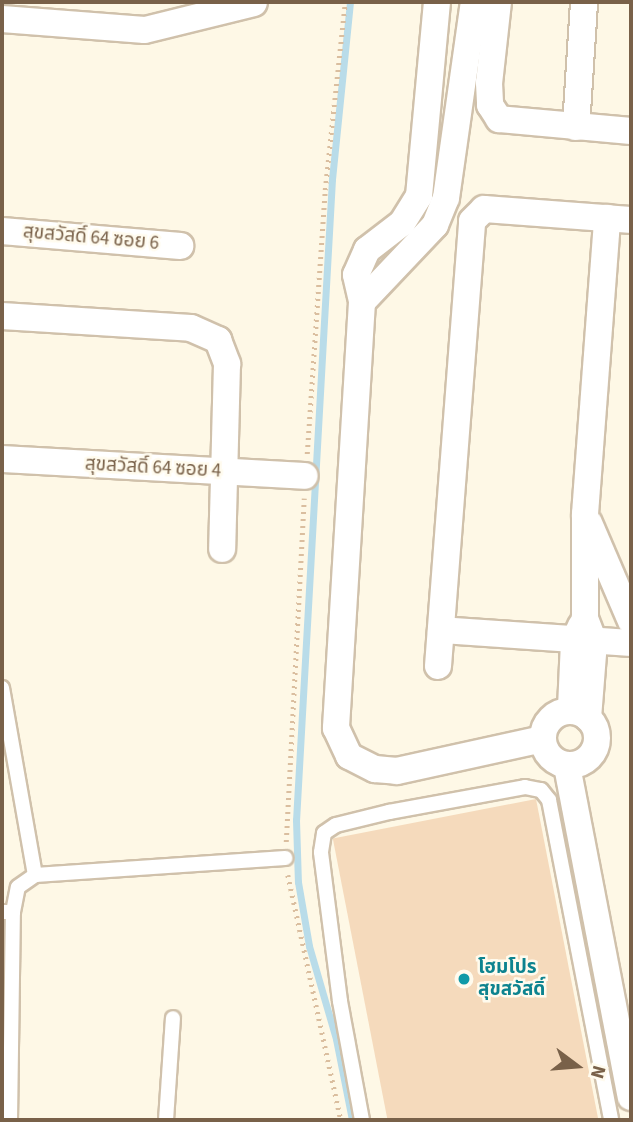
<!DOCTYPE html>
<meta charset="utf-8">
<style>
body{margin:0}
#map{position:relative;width:633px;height:1122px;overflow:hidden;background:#fef8e6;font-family:"Source Sans 3","Noto Sans Thai",sans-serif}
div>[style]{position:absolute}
.stream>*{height:7px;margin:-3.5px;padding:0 3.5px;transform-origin:3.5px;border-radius:3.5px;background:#b9dce9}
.building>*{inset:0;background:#f5dabc;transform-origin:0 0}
.path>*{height:4.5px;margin-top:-2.25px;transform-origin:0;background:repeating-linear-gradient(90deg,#dabe9f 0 2px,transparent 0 7px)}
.roads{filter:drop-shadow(2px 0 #d0c1ab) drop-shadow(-2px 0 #d0c1ab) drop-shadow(0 2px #d0c1ab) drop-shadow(0 -2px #d0c1ab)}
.service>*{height:14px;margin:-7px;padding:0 7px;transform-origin:7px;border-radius:7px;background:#fff}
.minor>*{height:26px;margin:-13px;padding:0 13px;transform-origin:13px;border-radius:13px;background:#fff}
.minor>.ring{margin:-13px;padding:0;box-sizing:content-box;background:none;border:26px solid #fff;border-radius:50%}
.dots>*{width:19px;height:19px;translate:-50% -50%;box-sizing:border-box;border:4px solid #fffbee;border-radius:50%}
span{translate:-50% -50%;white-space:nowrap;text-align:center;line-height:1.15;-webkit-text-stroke:5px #fffbee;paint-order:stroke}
.street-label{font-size:19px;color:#796149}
.culture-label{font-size:19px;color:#0d838f;font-weight:700}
.left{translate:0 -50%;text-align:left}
.frame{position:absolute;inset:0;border:4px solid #796149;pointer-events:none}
.north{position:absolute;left:542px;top:1031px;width:70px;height:70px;-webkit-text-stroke:5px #fffbee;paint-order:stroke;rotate:106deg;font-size:19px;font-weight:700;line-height:28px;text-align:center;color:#796149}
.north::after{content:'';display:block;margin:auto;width:24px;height:32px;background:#796149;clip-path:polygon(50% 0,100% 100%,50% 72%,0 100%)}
</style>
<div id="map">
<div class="stream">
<i style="left:350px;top:2px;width:178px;rotate:95.8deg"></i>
<i style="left:332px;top:179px;width:642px;rotate:93.21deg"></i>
<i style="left:296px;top:820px;width:62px;rotate:88.2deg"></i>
<i style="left:298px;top:882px;width:65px;rotate:80.2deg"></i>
<i style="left:309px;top:946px;width:97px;rotate:73.8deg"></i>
<i style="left:336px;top:1039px;width:83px;rotate:78.8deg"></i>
</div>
<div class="building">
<i style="left:536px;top:799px;width:327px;height:207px;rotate:79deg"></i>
</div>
<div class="path">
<i style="left:307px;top:454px;width:265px;rotate:-86.1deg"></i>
<i style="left:325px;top:190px;width:189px;rotate:-83.9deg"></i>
<i style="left:286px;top:842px;width:344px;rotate:-87deg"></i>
<i style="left:288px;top:875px;width:251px;rotate:77.8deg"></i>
</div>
<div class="roads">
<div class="service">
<i style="left:2px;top:688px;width:190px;rotate:80deg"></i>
<i style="left:2px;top:912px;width:11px"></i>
<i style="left:13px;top:912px;width:25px;rotate:-79deg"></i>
<i style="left:18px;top:887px;width:21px;rotate:-35deg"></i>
<i style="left:35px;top:875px;width:251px;rotate:-3.9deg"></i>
<i style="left:10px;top:1120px;width:208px;rotate:-89.2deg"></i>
<i style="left:166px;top:1120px;width:102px;rotate:-86.1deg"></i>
<i style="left:362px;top:1120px;width:121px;rotate:-100.5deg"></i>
<i style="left:340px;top:1001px;width:150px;rotate:-97.3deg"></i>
<i style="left:321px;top:852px;width:19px;rotate:-81deg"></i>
<i style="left:324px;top:833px;width:14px;rotate:-34deg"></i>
<i style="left:336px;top:825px;width:55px;rotate:-13.8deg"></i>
<i style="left:389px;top:812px;width:138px;rotate:-10.4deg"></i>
<i style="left:525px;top:787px;width:16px;rotate:11deg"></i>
<i style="left:541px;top:790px;width:13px;rotate:51deg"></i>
<i style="left:549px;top:800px;width:326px;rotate:79deg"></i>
</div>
<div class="minor">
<i style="left:437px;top:2px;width:195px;rotate:95.3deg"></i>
<i style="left:419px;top:196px;width:32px;rotate:122deg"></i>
<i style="left:402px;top:223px;width:44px;rotate:142.4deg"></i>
<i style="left:367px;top:250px;width:27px;rotate:114deg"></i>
<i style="left:356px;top:275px;width:28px;rotate:77deg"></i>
<i style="left:362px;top:302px;width:427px;rotate:93.5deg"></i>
<i style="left:336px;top:728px;width:31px;rotate:65deg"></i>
<i style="left:349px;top:756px;width:29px;rotate:27deg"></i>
<i style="left:375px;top:769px;width:22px;rotate:5deg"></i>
<i style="left:397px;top:771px;width:149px;rotate:-12.4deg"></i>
<i style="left:498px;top:2px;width:81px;rotate:96.3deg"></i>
<i style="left:489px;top:83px;width:22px;rotate:87deg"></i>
<i style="left:490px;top:105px;width:17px;rotate:57deg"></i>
<i style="left:499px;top:119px;width:133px;rotate:5.2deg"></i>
<i style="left:2px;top:19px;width:143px;rotate:4.4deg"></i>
<i style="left:145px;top:30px;width:112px;rotate:-13.9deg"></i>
<i style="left:576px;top:127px;width:125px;rotate:-86.3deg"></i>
<i style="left:2px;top:231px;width:179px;rotate:4.8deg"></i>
<i style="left:362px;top:302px;width:106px;rotate:-46.5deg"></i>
<i style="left:435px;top:225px;width:29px;rotate:-68deg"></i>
<i style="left:446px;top:198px;width:198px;rotate:-81.9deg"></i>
<i style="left:2px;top:316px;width:189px;rotate:3.6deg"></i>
<i style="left:191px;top:328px;width:30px;rotate:24deg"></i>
<i style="left:218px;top:340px;width:26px;rotate:69deg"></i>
<i style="left:227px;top:364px;width:185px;rotate:91.5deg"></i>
<i style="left:2px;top:459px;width:303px;rotate:3.2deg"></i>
<i style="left:589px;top:523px;width:107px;rotate:66.8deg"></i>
<i style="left:441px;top:630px;width:190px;rotate:3.9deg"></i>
<i style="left:438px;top:666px;width:446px;rotate:-85.6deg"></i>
<i style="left:472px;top:221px;width:17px;rotate:-45deg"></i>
<i style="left:484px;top:209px;width:147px;rotate:4.3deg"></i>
<i style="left:571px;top:708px;width:67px;rotate:-87.4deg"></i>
<i style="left:574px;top:641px;width:17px;rotate:-65deg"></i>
<i class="ring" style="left:543px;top:711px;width:28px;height:28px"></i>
<i style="left:588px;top:718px;width:76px;rotate:-85.5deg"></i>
<i style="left:594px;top:642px;width:26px;rotate:-111deg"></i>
<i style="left:585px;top:618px;width:104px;rotate:-90deg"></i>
<i style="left:585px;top:514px;width:297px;rotate:-85.7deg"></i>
<i style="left:567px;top:766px;width:337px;rotate:79.1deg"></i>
</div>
</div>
<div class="dots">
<i style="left:464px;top:979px;background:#0f9aa8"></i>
</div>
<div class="street-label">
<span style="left:91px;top:238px;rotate:5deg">สุขสวัสดิ์ 64 ซอย 6</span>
<span style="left:153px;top:468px;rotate:3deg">สุขสวัสดิ์ 64 ซอย 4</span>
</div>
<div class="culture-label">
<span class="left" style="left:478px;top:979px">โฮมโปร<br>สุขสวัสดิ์</span>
</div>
<div class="frame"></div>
<div class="north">N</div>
</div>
